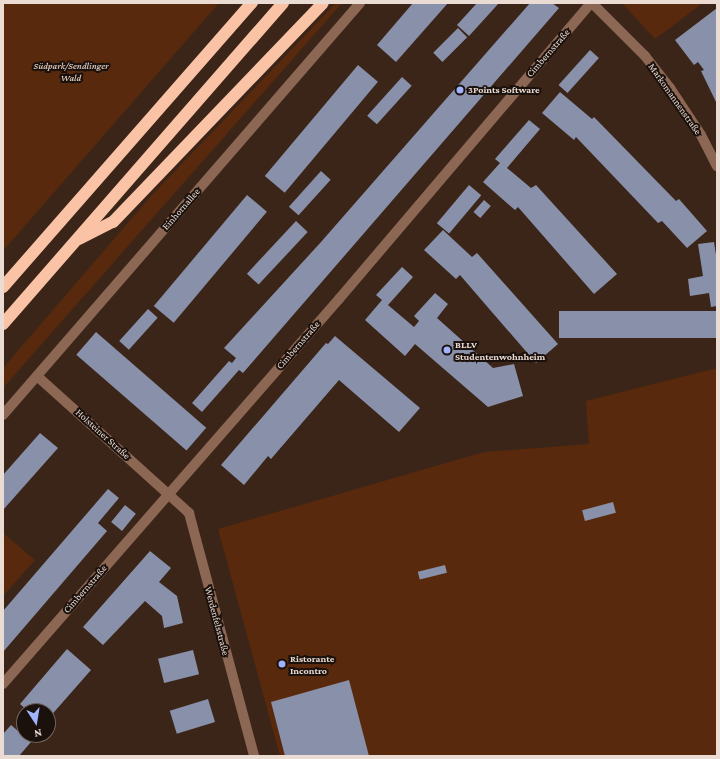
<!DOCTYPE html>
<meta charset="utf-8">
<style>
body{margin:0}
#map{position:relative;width:720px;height:759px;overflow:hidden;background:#3b2519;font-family:"Crimson Pro",serif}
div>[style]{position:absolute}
.green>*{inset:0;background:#58290c}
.building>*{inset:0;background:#8990aa;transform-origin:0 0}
.minor>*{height:10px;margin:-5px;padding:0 5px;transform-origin:5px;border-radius:5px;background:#8c6753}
.highway>*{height:12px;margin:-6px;padding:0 6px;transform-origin:6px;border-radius:6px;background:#fbc3a6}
.dots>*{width:11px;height:11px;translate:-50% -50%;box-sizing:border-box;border:2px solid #1b110c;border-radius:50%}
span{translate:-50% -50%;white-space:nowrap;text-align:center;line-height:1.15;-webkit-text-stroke:4px #1b110c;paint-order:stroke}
.street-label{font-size:10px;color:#eadbd3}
.park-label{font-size:10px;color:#f6ded2;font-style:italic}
.poi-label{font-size:10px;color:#eadbd3;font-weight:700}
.left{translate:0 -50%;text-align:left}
.frame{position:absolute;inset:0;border:4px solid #eadbd3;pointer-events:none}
.north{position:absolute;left:16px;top:703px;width:40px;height:40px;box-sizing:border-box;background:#1b110c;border:1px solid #6e625c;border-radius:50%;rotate:168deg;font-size:11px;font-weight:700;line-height:16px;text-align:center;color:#eadbd3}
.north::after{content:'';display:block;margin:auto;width:14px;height:18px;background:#a0b3fd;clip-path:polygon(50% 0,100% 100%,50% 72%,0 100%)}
</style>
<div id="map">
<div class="green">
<i style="clip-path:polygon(3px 3px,219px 3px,3px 251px)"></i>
<i style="clip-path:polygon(336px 3px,342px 3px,3px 388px,3px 368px,151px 196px)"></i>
<i style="clip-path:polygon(622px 3px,703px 3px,655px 39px)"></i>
<i style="clip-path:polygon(717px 368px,717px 756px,280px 756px,218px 529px,484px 452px,589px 444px,586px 401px)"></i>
<i style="clip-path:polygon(3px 533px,35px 560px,3px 596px)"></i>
</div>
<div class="building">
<i style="clip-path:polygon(413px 3px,448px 3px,396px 62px,377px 45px)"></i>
<i style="clip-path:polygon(477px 3px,499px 3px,469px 36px,457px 25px)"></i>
<i style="clip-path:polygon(530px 3px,552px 3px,559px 8px,243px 373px,239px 370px,202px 412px,192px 403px,229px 361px,232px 363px,236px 358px,224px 348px,321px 242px)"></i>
<i style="clip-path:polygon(717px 8px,716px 47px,717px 104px,701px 71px,704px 70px,698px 62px,694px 65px,675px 40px)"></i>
<i style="left:458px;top:28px;width:13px;height:35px;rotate:45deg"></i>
<i style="left:590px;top:50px;width:12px;height:47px;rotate:42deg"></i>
<i style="left:358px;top:65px;width:26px;height:145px;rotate:40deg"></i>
<i style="left:402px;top:77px;width:13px;height:52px;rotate:42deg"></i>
<i style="clip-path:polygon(560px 92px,592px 119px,594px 117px,676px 201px,679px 199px,707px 231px,687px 248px,662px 221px,658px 223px,576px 137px,574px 140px,542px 113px)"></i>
<i style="clip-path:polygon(529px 120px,540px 129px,507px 168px,531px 188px,536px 185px,617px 274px,594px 294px,518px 207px,515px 210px,483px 182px,500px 163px,495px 159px)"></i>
<i style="left:321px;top:171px;width:13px;height:48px;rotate:42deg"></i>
<i style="left:469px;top:185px;width:16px;height:50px;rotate:40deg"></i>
<i style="left:247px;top:195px;width:26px;height:145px;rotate:40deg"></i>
<i style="left:484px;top:200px;width:9px;height:16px;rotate:41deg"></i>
<i style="left:296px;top:221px;width:16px;height:72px;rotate:43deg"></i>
<i style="clip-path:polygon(443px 230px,472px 257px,477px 253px,558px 344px,536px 363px,460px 275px,456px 279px,424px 250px)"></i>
<i style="clip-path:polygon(714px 242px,717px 261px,717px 306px,711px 307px,709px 293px,690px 296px,688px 279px,703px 276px,698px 244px)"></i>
<i style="clip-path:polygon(402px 267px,413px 277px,388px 305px,414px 327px,419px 321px,414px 316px,435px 293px,448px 304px,437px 318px,493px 368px,514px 364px,523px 396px,488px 407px,415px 344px,405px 356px,365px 320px,382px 300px,376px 295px)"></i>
<i style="left:148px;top:309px;width:13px;height:43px;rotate:42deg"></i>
<i style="left:717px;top:311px;width:27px;height:158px;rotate:90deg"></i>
<i style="left:96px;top:332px;width:146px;height:30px;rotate:41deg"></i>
<i style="clip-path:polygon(335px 336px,420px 408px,399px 432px,339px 380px,271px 459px,268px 456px,244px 485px,221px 465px,326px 343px,328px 344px)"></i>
<i style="clip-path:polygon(40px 433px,58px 448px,3px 510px,3px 475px)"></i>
<i style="clip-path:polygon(108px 489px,119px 498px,98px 523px,107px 531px,3px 652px,3px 611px)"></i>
<i style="left:613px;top:502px;width:11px;height:32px;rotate:75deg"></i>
<i style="left:125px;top:505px;width:14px;height:22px;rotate:39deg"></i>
<i style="clip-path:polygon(150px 551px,171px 568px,159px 582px,177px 596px,183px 623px,164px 628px,162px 616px,145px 601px,103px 645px,83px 627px)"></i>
<i style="left:445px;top:565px;width:8px;height:28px;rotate:76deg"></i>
<i style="clip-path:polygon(67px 649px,91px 670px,48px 719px,48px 711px,28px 711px,20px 704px)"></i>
<i style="left:193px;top:650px;width:25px;height:36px;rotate:76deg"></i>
<i style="clip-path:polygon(349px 680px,369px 756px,285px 756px,271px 702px)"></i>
<i style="left:208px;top:699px;width:24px;height:40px;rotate:73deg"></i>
<i style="clip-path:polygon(11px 725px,31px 742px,19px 756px,3px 756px,3px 734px)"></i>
</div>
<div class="minor">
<i style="left:592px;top:3px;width:75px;rotate:45deg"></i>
<i style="left:645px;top:56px;width:41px;rotate:52deg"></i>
<i style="left:670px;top:88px;width:56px;rotate:56.6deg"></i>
<i style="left:701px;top:135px;width:35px;rotate:63deg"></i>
<i style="left:37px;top:376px;width:205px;rotate:42deg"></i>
<i style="left:189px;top:513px;width:252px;rotate:75deg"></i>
<i style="left:3px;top:415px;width:545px;rotate:-49.09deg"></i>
<i style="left:3px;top:684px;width:511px;rotate:-48.89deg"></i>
<i style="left:339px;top:299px;width:389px;rotate:-49.6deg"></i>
</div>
<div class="highway">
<i style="left:79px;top:239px;width:38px;rotate:-27deg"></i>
<i style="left:113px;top:222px;width:303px;rotate:-46.2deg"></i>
<i style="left:3px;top:287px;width:378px;rotate:-48.8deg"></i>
<i style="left:3px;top:324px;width:426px;rotate:-48.9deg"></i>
</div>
<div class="dots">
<i style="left:460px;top:90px;background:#a0b3fd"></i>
<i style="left:447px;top:350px;background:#a0b3fd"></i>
<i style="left:282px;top:664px;background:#a0b3fd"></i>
</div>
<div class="street-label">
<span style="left:548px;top:53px;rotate:-49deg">Cimbernstraße</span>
<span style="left:675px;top:99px;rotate:55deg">Markomannenstraße</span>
<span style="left:181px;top:209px;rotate:-49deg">Einhornallee</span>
<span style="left:298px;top:345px;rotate:-49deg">Cimbernstraße</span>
<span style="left:103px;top:434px;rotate:42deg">Holsteiner Straße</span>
<span style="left:85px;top:589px;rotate:-49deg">Cimbernstraße</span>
<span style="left:217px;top:621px;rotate:75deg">Werdenfelsstraße</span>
</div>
<div class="park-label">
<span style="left:71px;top:71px">Südpark/Sendlinger<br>Wald</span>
</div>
<div class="poi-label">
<span class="left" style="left:468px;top:90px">3Points Software</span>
<span class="left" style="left:455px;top:350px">BLLV<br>Studentenwohnheim</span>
<span class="left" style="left:290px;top:664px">Ristorante<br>Incontro</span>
</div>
<div class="frame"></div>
<div class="north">N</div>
</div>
